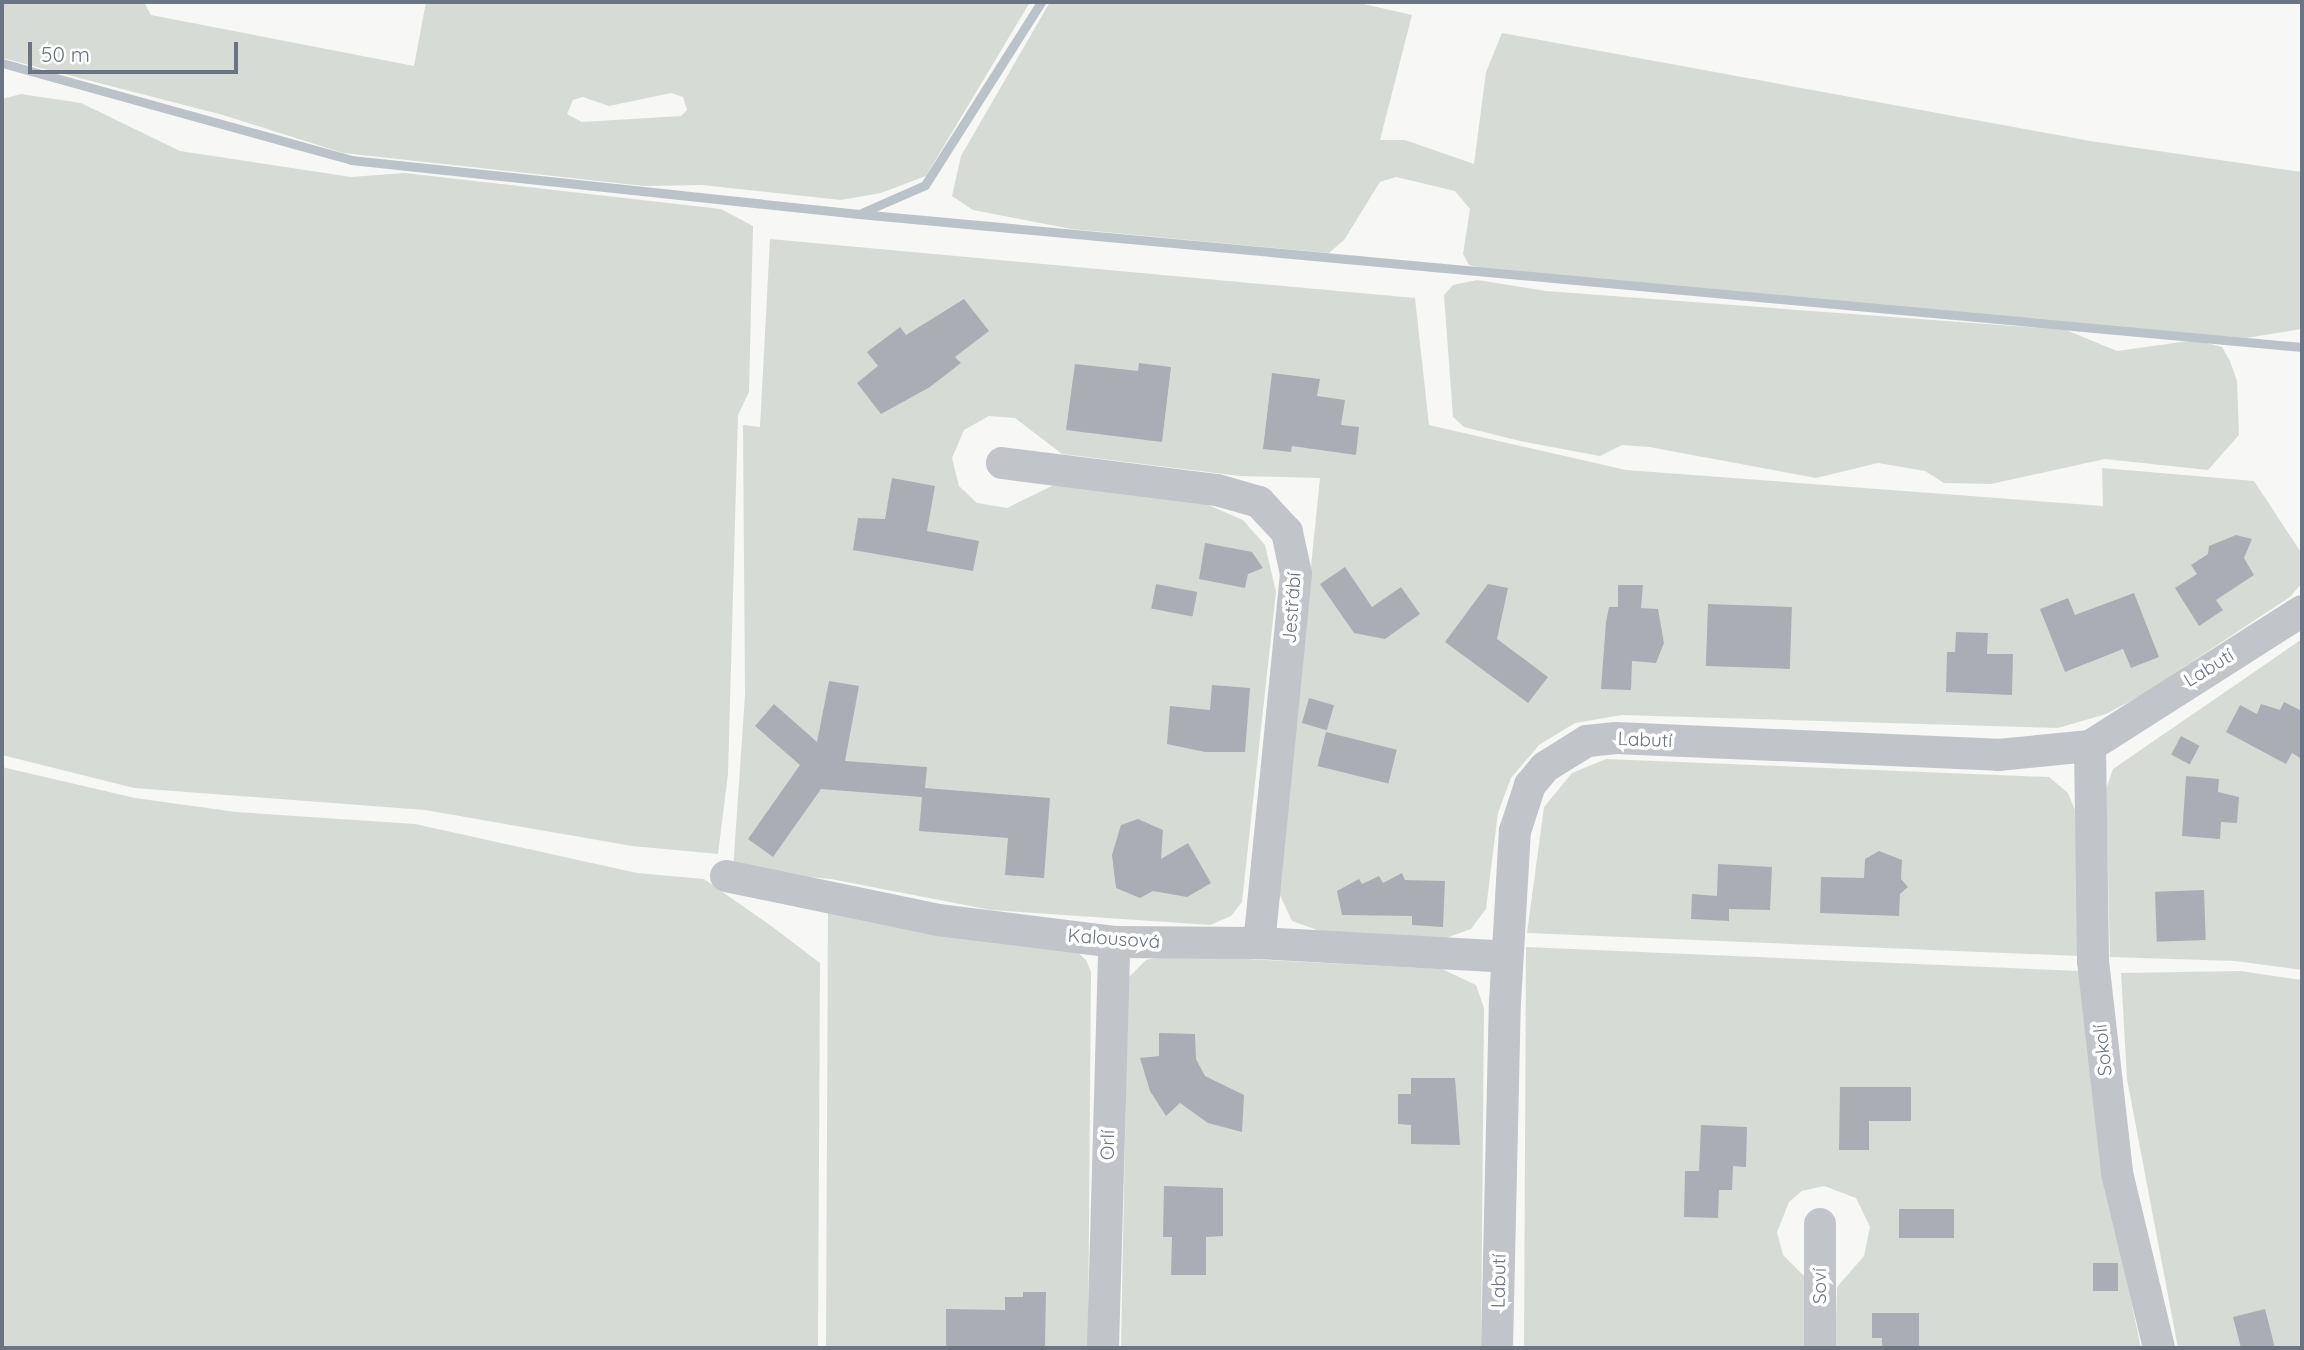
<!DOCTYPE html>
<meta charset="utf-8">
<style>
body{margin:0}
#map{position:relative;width:2304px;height:1350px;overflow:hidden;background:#f7f7f5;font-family:Quicksand,sans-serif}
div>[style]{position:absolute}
.green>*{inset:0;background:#d6dcd5}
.stream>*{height:9px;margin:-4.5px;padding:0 4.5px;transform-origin:4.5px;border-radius:4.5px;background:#bbc2c8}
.building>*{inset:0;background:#a9aeb4;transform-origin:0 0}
.street>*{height:32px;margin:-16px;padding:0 16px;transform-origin:16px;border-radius:16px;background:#c1c4c8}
span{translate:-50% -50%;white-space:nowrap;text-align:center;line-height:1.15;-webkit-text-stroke:7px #fff;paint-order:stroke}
.street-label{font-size:19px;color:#6a7482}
.frame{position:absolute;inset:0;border:4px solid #6a7482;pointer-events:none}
.scale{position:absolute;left:28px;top:42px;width:210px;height:32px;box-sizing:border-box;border:4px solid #6a7482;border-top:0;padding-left:9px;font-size:21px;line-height:24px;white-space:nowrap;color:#6a7482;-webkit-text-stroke:5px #fff;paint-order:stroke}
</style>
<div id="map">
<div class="green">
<i style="clip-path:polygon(evenodd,2px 2px,144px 2px,151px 15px,414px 66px,426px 2px,1030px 2px,926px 176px,881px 193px,841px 200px,702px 185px,644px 186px,343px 153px,223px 115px,2px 58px,2px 2px,671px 93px,683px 97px,687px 110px,681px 116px,582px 122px,567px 114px,573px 100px,583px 97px,609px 106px,671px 93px)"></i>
<i style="clip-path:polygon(1050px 2px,1355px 2px,1412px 15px,1380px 140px,1405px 140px,1474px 164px,1486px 72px,1502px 33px,2090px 141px,2302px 172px,2302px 329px,2246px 338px,1497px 272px,1469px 265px,1463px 254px,1470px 209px,1455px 191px,1396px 177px,1380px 182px,1344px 240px,1329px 253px,1071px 229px,973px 210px,952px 196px,961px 156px)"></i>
<i style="clip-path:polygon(21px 94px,81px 103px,180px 151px,351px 177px,404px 173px,721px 209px,753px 226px,749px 392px,738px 415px,728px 774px,718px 854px,632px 846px,425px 810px,134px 788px,2px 755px,2px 99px)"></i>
<i style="clip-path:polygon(770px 239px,1415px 298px,1429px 425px,1626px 470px,2103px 506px,2102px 468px,2254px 481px,2302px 554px,2302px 583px,2290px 597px,2140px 696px,2106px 714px,2058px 728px,1622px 715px,1575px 723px,1539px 745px,1511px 778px,1498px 813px,1486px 909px,1471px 929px,1446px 938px,1320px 931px,1292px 921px,1278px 891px,1320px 478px,1240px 476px,1062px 454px,1015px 418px,989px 416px,964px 430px,952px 458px,959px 486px,977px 503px,1007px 508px,1054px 485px,1206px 504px,1243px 520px,1265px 545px,1276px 592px,1242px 902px,1231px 916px,1210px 925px,991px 910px,831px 879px,733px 870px,745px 695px,743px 425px,760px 427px)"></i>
<i style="clip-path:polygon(1477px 280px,1546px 291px,2066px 330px,2117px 351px,2196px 340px,2222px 347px,2230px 361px,2237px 381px,2239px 435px,2208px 470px,2105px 459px,1991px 484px,1944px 483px,1925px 471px,1878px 463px,1816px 478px,1649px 447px,1622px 445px,1600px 456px,1520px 441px,1464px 427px,1453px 417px,1444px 295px,1453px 285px)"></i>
<i style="clip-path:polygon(2302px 639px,2302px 970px,2235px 961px,2110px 957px,2106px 789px,2113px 769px)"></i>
<i style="clip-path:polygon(1606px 759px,2049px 777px,2068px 793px,2075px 810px,2079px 956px,1527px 933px,1544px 807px,1572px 773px)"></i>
<i style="clip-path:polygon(2px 767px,135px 798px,236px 812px,415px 824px,637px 873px,704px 879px,774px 928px,820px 963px,818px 1348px,2px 1348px)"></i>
<i style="clip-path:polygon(828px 905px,1075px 950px,1086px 960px,1091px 972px,1088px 1348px,826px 1348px)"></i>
<i style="clip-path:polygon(1526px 947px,2080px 971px,2100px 1152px,2141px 1348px,1835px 1348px,1837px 1287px,1864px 1256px,1870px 1227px,1856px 1198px,1824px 1186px,1802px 1191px,1789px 1202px,1777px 1232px,1783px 1255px,1805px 1277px,1812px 1348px,1524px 1348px)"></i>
<i style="clip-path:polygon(1169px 955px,1442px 969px,1476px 985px,1484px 1008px,1481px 1348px,1121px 1348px,1128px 978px,1146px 960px)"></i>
<i style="clip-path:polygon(2240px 971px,2302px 980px,2302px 1348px,2178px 1348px,2127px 1079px,2121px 973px)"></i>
</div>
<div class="stream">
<i style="left:2px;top:63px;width:362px;rotate:15.5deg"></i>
<i style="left:351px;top:160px;width:511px;rotate:6.07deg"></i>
<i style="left:859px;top:214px;width:1449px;rotate:5.27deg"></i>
<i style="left:859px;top:214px;width:72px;rotate:-23.7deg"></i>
<i style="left:925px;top:185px;width:217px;rotate:-57.6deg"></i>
</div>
<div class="building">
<i style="clip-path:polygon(964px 299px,989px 331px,955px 357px,961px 363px,930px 387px,881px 414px,857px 383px,878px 366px,867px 352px,900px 327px,906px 335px)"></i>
<i style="clip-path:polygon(1139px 363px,1171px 367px,1162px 442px,1066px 430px,1075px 364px,1138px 371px)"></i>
<i style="clip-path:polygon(1272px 373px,1320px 379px,1317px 396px,1345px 400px,1341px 425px,1359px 427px,1356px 455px,1292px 446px,1291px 452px,1263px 449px)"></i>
<i style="clip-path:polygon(892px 478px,935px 486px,927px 531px,979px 541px,973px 571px,853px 550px,858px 518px,885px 519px)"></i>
<i style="clip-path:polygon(2236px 535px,2252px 539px,2244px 558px,2254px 575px,2216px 600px,2223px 610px,2199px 626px,2175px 588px,2197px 574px,2191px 565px,2208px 554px,2209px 546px)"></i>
<i style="clip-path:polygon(1205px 543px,1252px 552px,1263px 568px,1248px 574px,1245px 588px,1199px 579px)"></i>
<i style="clip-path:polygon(1345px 567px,1372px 607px,1401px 587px,1420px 614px,1385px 639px,1354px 633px,1320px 584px)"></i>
<i style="left:1156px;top:584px;width:42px;height:25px;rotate:11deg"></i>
<i style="clip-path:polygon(1488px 584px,1508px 588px,1497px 639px,1548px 677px,1528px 703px,1445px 642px)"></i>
<i style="clip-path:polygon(1618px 585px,1643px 585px,1641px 608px,1658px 609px,1664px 643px,1656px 663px,1632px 661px,1631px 690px,1601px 689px,1606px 622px,1609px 607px,1618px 607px)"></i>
<i style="clip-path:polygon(2134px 593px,2159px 657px,2131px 668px,2123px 649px,2065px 672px,2040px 609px,2068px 598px,2075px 615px)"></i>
<i style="left:1708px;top:604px;width:84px;height:62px;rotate:2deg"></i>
<i style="clip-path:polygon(1956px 632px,1988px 633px,1987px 654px,2013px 654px,2012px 695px,1946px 692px,1947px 652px,1955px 652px)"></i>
<i style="clip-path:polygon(829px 681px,859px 686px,845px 761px,927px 767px,925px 788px,1050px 798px,1044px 878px,1005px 875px,1008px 838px,919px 831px,922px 797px,821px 789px,773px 857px,748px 839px,800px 765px,755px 726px,774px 704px,817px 742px)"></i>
<i style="clip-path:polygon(1212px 685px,1250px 688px,1245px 752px,1205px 752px,1167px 744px,1170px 706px,1210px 710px)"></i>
<i style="left:1309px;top:698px;width:26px;height:26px;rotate:16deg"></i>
<i style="clip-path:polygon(2284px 702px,2302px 711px,2302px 759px,2292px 753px,2286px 764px,2226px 732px,2240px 705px,2257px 714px,2261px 704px,2280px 710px)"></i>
<i style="left:1326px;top:732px;width:73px;height:35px;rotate:14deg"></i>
<i style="left:2181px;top:736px;width:21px;height:21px;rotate:28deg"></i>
<i style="clip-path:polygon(2186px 776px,2219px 779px,2218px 792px,2239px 797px,2237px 823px,2221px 822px,2220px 839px,2182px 836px)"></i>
<i style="clip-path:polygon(1138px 819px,1163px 830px,1161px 859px,1188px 843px,1211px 883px,1187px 897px,1153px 891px,1140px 898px,1116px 888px,1112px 855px,1121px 825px)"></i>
<i style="clip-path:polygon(1879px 851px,1902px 860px,1901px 879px,1908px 887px,1900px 894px,1899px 916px,1820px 913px,1821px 877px,1864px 878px,1865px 859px)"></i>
<i style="clip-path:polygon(1718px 864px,1772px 867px,1770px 910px,1729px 909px,1729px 921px,1691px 919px,1692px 894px,1717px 896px)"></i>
<i style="clip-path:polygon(1402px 873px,1405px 880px,1445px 881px,1443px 927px,1412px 925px,1412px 916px,1342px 915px,1337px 891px,1359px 879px,1362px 884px,1379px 876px,1383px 883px)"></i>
<i style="left:2204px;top:890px;width:50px;height:49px;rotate:88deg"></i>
<i style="clip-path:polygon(1159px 1033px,1195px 1034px,1196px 1059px,1205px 1076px,1244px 1095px,1242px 1132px,1208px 1123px,1180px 1103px,1166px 1116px,1150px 1091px,1140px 1058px,1159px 1056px)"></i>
<i style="clip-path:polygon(1411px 1078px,1455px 1078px,1460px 1145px,1411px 1144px,1411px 1125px,1398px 1124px,1398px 1094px,1411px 1094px)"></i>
<i style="clip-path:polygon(1840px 1087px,1911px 1087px,1911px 1121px,1869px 1121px,1869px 1150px,1839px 1150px)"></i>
<i style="clip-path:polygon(1701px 1125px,1747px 1127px,1746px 1167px,1733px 1166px,1732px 1190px,1719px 1190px,1718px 1218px,1684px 1217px,1685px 1171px,1699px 1171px)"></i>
<i style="clip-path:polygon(1164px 1186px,1223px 1188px,1223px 1236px,1206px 1237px,1206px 1275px,1171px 1275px,1172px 1237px,1163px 1237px)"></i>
<i style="left:1899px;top:1209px;width:55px;height:29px"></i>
<i style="left:2118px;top:1263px;width:28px;height:25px;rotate:90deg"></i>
<i style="clip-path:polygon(1023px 1292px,1046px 1292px,1045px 1348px,946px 1348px,946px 1309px,1005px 1310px,1005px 1297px,1023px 1297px)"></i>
<i style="clip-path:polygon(2265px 1309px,2275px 1348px,2241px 1348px,2233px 1317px)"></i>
<i style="clip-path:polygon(1872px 1313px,1919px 1313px,1919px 1348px,1882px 1348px,1882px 1338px,1872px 1338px)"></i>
</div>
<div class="street">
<i style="left:1002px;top:463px;width:217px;rotate:7.2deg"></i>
<i style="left:1217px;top:490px;width:44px;rotate:15.9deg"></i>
<i style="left:1259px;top:502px;width:41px;rotate:47deg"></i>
<i style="left:1287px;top:532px;width:43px;rotate:77.9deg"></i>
<i style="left:1296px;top:574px;width:371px;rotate:95.7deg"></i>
<i style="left:2090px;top:746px;width:215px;rotate:89.2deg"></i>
<i style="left:2093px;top:961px;width:213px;rotate:83.5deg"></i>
<i style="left:2117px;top:1173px;width:180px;rotate:76.5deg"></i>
<i style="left:726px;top:876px;width:217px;rotate:11.7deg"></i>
<i style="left:938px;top:920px;width:177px;rotate:7.1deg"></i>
<i style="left:1114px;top:942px;width:145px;rotate:0.4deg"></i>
<i style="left:1259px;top:943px;width:248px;rotate:3.2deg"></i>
<i style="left:1103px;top:1348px;width:406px;rotate:-88.4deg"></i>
<i style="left:1497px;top:1348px;width:345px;rotate:-88.7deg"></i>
<i style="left:1505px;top:1003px;width:172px;rotate:-86.7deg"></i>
<i style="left:1515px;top:831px;width:48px;rotate:-71.9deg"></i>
<i style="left:1530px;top:785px;width:23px;rotate:-50deg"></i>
<i style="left:1545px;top:767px;width:49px;rotate:-31.8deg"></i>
<i style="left:1587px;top:741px;width:29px;rotate:-6deg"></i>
<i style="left:1616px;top:738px;width:382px;rotate:2.5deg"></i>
<i style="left:1998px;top:755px;width:92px;rotate:-5.6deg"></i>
<i style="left:2090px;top:746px;width:251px;rotate:-32.5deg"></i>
<i style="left:1820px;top:1348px;width:124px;rotate:-90deg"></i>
</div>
<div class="street-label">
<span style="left:1292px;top:608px;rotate:-86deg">Jestřábí</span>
<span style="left:2209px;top:668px;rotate:-32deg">Labutí</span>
<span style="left:1645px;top:740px;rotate:2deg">Labutí</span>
<span style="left:1114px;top:939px;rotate:4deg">Kalousová</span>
<span style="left:2103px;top:1050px;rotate:-96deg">Sokolí</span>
<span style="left:1108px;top:1145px;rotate:-89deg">Orlí</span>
<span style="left:1499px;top:1281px;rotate:-89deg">Labutí</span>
<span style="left:1820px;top:1286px;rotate:-90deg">Soví</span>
</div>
<div class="frame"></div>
<div class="scale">50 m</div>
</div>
